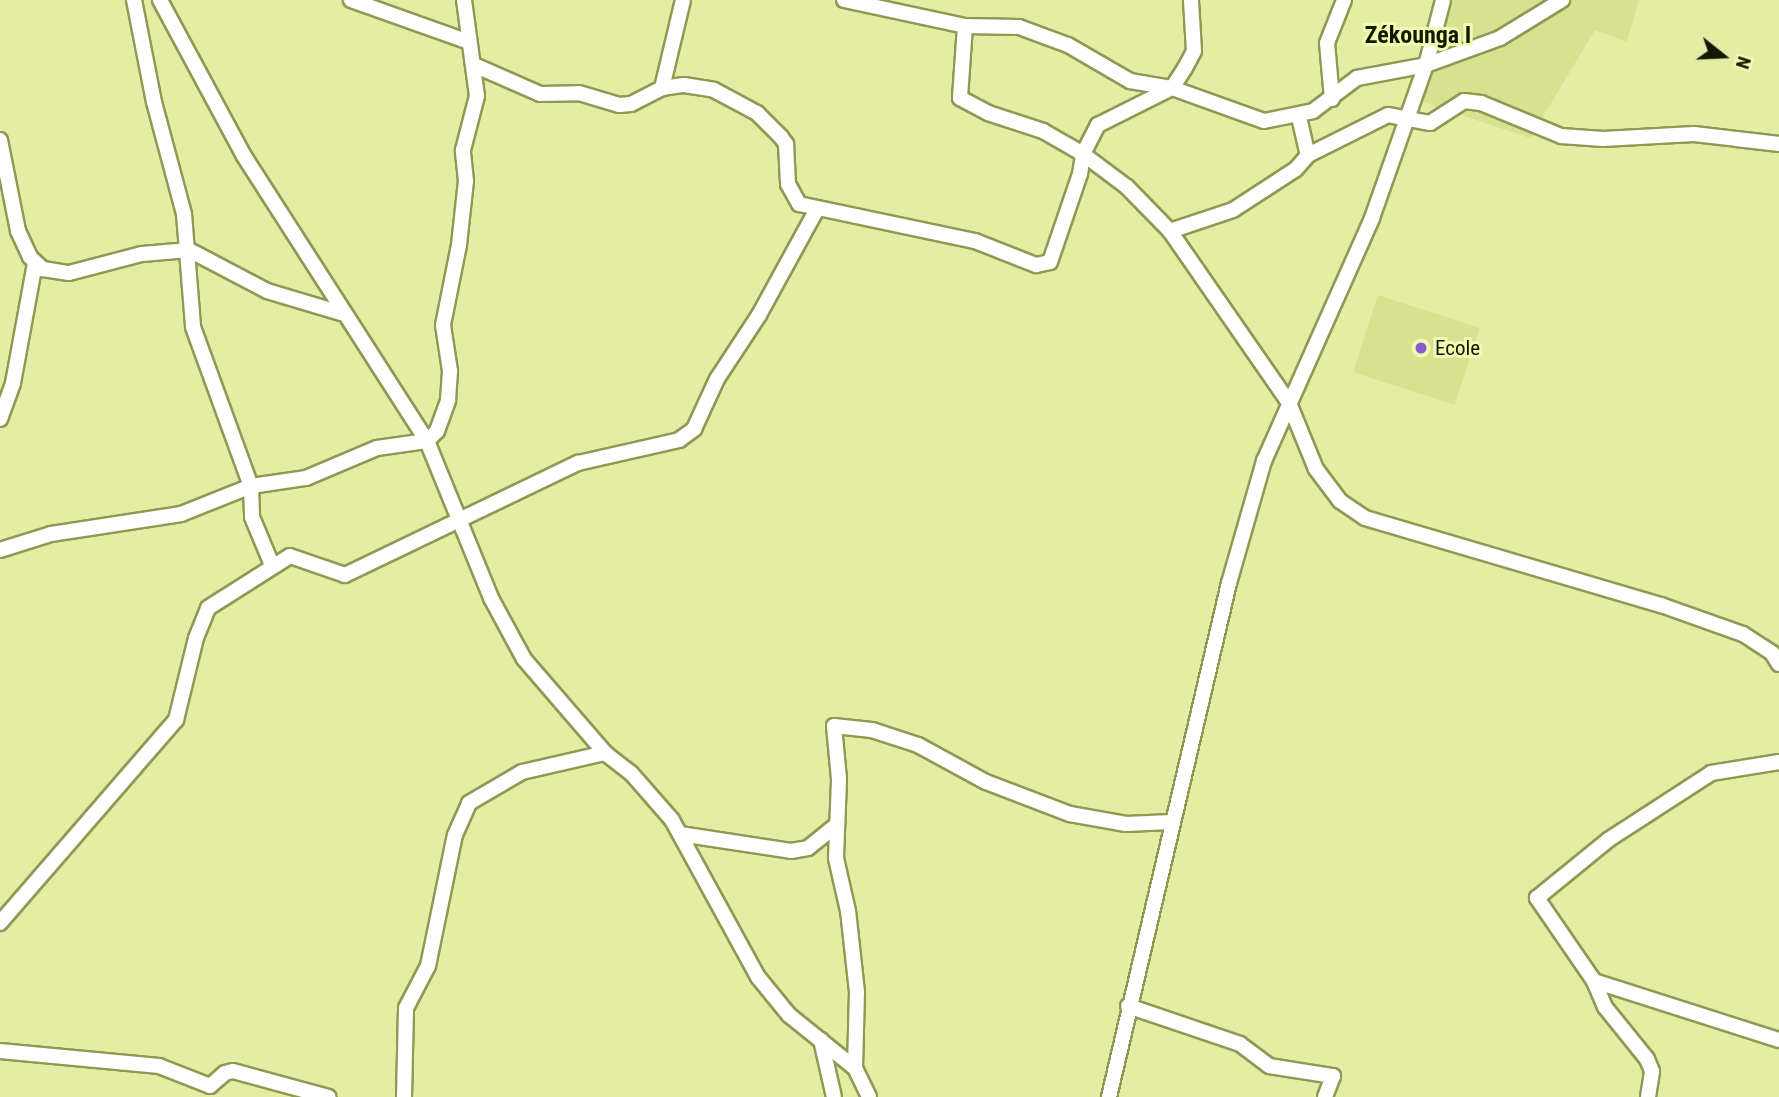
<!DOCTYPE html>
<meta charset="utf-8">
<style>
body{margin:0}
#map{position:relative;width:1779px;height:1097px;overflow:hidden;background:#e3eda4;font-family:"Roboto Condensed",sans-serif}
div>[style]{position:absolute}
.built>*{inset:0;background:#d7e291;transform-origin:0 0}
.roads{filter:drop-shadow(2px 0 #909853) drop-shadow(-2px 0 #909853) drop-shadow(0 2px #909853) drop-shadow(0 -2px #909853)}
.minor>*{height:14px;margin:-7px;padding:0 7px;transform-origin:7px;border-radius:7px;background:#fff}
.dots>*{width:19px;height:19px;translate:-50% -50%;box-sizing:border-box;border:4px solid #f0fab1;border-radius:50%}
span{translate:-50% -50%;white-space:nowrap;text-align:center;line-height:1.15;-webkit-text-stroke:6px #f0fab1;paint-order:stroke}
.poi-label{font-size:21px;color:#151800}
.left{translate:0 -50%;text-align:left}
.quarter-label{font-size:24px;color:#151800;font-weight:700}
.north{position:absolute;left:1688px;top:21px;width:70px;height:70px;-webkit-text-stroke:5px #f0fab1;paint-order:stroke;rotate:108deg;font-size:19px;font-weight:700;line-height:28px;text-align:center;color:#151800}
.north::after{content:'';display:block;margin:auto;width:24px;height:32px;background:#151800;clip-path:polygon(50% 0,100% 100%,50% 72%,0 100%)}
</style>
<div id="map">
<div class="built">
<i style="clip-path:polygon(1443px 0,1639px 0,1627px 42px,1595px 30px,1530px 138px,1414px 99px)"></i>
<i style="left:1378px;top:295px;width:107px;height:81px;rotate:18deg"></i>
</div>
<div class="roads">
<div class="minor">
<i style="left:134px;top:0;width:104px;rotate:78.9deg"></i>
<i style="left:154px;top:102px;width:116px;rotate:75deg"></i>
<i style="left:184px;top:214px;width:113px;rotate:85.4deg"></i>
<i style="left:193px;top:327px;width:169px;rotate:70deg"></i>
<i style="left:251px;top:486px;width:31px;rotate:88deg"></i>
<i style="left:252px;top:517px;width:52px;rotate:67.4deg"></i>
<i style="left:160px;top:0;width:177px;rotate:61.7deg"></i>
<i style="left:244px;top:156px;width:339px;rotate:57.3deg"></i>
<i style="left:427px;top:441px;width:170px;rotate:67.8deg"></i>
<i style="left:491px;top:598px;width:69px;rotate:61.6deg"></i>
<i style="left:524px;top:659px;width:124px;rotate:49.2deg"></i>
<i style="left:605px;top:753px;width:33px;rotate:38deg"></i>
<i style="left:631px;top:773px;width:62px;rotate:48.9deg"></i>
<i style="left:672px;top:820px;width:179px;rotate:61.3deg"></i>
<i style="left:758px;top:977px;width:49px;rotate:50.8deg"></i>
<i style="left:789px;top:1015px;width:85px;rotate:38.8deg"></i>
<i style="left:855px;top:1068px;width:32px;rotate:64deg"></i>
<i style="left:351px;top:0;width:125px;rotate:19.6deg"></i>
<i style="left:844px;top:0;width:124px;rotate:12.1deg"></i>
<i style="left:965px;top:26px;width:54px;rotate:1.1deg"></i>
<i style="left:1019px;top:27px;width:52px;rotate:20.2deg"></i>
<i style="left:1068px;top:45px;width:72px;rotate:30.1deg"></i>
<i style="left:1130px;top:81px;width:43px;rotate:9.5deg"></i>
<i style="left:1172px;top:88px;width:98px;rotate:19.7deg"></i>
<i style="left:1264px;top:121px;width:50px;rotate:-11.5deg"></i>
<i style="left:1313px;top:111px;width:55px;rotate:-36.9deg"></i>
<i style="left:1357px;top:78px;width:70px;rotate:-10.7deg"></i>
<i style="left:1426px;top:65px;width:79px;rotate:-20deg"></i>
<i style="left:1500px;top:38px;width:73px;rotate:-31.5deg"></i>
<i style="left:965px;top:26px;width:72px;rotate:94deg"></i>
<i style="left:960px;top:98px;width:32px;rotate:28deg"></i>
<i style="left:988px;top:113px;width:58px;rotate:18.1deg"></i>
<i style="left:1043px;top:131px;width:46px;rotate:29.9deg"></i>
<i style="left:1083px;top:154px;width:55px;rotate:36.9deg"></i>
<i style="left:1127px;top:187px;width:62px;rotate:45.7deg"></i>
<i style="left:1170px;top:231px;width:209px;rotate:55.3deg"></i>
<i style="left:1289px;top:403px;width:71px;rotate:67.8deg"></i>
<i style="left:1316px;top:469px;width:40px;rotate:53deg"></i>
<i style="left:1340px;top:501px;width:30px;rotate:34deg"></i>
<i style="left:1365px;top:518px;width:309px;rotate:16.4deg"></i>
<i style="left:1661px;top:605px;width:87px;rotate:19.5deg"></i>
<i style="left:1743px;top:634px;width:35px;rotate:33deg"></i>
<i style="left:1772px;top:653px;width:13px;rotate:58deg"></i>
<i style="left:474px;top:65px;width:72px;rotate:23.7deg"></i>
<i style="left:540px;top:94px;width:39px;rotate:-1deg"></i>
<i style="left:579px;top:93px;width:42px;rotate:16.7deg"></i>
<i style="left:619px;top:105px;width:12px;rotate:-5deg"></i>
<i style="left:631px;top:104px;width:35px;rotate:-27deg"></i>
<i style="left:662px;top:88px;width:22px;rotate:-8deg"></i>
<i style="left:684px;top:85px;width:30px;rotate:9deg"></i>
<i style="left:714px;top:90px;width:49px;rotate:28.1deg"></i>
<i style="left:757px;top:113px;width:34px;rotate:45deg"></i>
<i style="left:781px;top:137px;width:9px;rotate:54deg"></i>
<i style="left:786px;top:144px;width:40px;rotate:87.1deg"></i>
<i style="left:788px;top:184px;width:23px;rotate:61deg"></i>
<i style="left:799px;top:204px;width:180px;rotate:11.9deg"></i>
<i style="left:975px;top:241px;width:66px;rotate:21.5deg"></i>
<i style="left:1036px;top:265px;width:14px;rotate:-12deg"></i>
<i style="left:1050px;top:262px;width:93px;rotate:-71.2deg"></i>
<i style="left:1080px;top:174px;width:20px;rotate:-81deg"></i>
<i style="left:1083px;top:154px;width:33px;rotate:-63deg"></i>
<i style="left:1098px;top:125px;width:83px;rotate:-26.6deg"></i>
<i style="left:1172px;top:88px;width:24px;rotate:-57deg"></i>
<i style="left:1185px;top:68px;width:19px;rotate:-62deg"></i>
<i style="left:1194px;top:51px;width:51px;rotate:-93.4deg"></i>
<i style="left:662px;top:88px;width:90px;rotate:-76.6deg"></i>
<i style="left:1332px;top:99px;width:56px;rotate:-95.1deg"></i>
<i style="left:1327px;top:43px;width:46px;rotate:-68.4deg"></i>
<i style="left:1299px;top:117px;width:39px;rotate:77deg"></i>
<i style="left:0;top:140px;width:93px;rotate:78.8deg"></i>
<i style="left:18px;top:231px;width:29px;rotate:65deg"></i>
<i style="left:30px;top:257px;width:18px;rotate:43deg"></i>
<i style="left:43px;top:269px;width:26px;rotate:9deg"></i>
<i style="left:69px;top:273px;width:75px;rotate:-14.6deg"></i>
<i style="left:142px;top:254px;width:47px;rotate:-4.9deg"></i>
<i style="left:189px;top:250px;width:88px;rotate:27.7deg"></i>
<i style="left:267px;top:291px;width:77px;rotate:16.6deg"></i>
<i style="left:1170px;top:231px;width:66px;rotate:-18.4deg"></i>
<i style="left:1233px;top:210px;width:75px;rotate:-33.1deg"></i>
<i style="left:1296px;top:169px;width:18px;rotate:-49deg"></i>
<i style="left:1308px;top:155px;width:89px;rotate:-26.6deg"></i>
<i style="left:1388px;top:115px;width:43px;rotate:10.8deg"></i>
<i style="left:1430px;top:123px;width:40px;rotate:-32.9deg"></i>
<i style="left:1464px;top:101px;width:17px;rotate:7deg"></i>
<i style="left:1481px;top:103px;width:87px;rotate:22.4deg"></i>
<i style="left:1561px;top:136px;width:42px;rotate:4.1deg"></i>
<i style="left:1603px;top:139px;width:91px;rotate:-3.1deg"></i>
<i style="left:1694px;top:134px;width:86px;rotate:6.7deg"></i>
<i style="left:0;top:419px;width:38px;rotate:-70deg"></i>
<i style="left:13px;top:383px;width:122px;rotate:-79.6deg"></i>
<i style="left:0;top:550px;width:53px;rotate:-17.4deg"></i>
<i style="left:51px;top:534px;width:132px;rotate:-8.7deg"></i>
<i style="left:181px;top:514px;width:75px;rotate:-21.8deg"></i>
<i style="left:251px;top:486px;width:56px;rotate:-8.3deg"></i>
<i style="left:306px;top:478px;width:77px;rotate:-22.9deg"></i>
<i style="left:377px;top:448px;width:50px;rotate:-8deg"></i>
<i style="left:427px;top:441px;width:14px;rotate:-45deg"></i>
<i style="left:437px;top:431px;width:33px;rotate:-70deg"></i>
<i style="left:448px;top:400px;width:29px;rotate:-86deg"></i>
<i style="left:450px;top:371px;width:47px;rotate:-98.7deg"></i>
<i style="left:443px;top:325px;width:82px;rotate:-78.7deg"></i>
<i style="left:459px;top:245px;width:64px;rotate:-83.8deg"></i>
<i style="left:466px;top:181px;width:31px;rotate:-96deg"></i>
<i style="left:463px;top:150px;width:56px;rotate:-75.5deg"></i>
<i style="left:477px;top:96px;width:97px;rotate:-97.7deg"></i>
<i style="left:680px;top:834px;width:112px;rotate:8.7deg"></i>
<i style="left:791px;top:851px;width:17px;rotate:-10deg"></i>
<i style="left:808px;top:848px;width:35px;rotate:-39deg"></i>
<i style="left:0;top:923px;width:269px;rotate:-49.1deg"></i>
<i style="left:176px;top:720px;width:84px;rotate:-76.3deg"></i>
<i style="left:196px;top:638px;width:32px;rotate:-68deg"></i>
<i style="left:208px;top:608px;width:97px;rotate:-32.4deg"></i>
<i style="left:290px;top:556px;width:58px;rotate:19.1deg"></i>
<i style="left:345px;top:575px;width:259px;rotate:-25.7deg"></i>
<i style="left:578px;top:463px;width:104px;rotate:-12.8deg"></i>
<i style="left:679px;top:440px;width:19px;rotate:-36deg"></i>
<i style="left:694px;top:429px;width:55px;rotate:-65.3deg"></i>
<i style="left:717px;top:379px;width:77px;rotate:-56.7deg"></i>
<i style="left:759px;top:315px;width:119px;rotate:-61.3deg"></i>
<i style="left:1594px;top:981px;width:194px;rotate:17.7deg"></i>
<i style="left:1128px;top:1006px;width:118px;rotate:18.7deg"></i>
<i style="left:1240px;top:1044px;width:36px;rotate:37deg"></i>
<i style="left:1269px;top:1066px;width:65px;rotate:8.9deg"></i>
<i style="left:1333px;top:1076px;width:22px;rotate:111deg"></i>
<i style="left:821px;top:1040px;width:58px;rotate:77.2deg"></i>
<i style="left:0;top:1051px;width:160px;rotate:5.4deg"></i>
<i style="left:159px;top:1066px;width:55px;rotate:21.4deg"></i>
<i style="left:210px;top:1086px;width:20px;rotate:-41deg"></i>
<i style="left:225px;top:1073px;width:8px;rotate:-14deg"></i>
<i style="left:233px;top:1071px;width:99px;rotate:15.2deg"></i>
<i style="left:855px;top:1068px;width:76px;rotate:-88.5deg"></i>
<i style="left:857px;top:992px;width:81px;rotate:-96.3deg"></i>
<i style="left:848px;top:911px;width:54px;rotate:-102.8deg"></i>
<i style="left:836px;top:858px;width:79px;rotate:-87.8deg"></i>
<i style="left:839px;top:779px;width:53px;rotate:-95.4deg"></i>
<i style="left:834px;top:726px;width:38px;rotate:6deg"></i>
<i style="left:872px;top:730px;width:48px;rotate:18.1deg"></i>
<i style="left:918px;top:745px;width:77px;rotate:28.6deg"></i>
<i style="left:986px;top:782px;width:90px;rotate:20.9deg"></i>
<i style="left:1070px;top:814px;width:57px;rotate:10.1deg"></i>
<i style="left:1126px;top:824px;width:45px;rotate:-2.5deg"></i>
<i style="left:404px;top:1097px;width:89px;rotate:-88.7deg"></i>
<i style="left:406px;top:1008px;width:47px;rotate:-62.4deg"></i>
<i style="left:428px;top:966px;width:134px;rotate:-78.4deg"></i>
<i style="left:455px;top:835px;width:35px;rotate:-66deg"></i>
<i style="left:469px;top:803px;width:61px;rotate:-30.3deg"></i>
<i style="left:522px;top:772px;width:85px;rotate:-12.9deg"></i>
<i style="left:1109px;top:1097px;width:528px;rotate:-76.86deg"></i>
<i style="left:1229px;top:583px;width:127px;rotate:-74deg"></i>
<i style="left:1264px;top:461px;width:266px;rotate:-66deg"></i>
<i style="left:1372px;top:218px;width:162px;rotate:-70.6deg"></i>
<i style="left:1426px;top:65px;width:67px;rotate:-75.3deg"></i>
<i style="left:1648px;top:1097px;width:26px;rotate:-81deg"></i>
<i style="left:1652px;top:1071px;width:13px;rotate:-113deg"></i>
<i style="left:1647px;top:1059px;width:67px;rotate:-128.9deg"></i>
<i style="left:1605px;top:1007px;width:28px;rotate:-113deg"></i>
<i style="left:1594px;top:981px;width:101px;rotate:-124.5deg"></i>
<i style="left:1537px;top:898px;width:92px;rotate:-39.2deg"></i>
<i style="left:1608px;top:840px;width:123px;rotate:-33deg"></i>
<i style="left:1711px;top:773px;width:69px;rotate:-9.2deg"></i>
</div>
</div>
<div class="dots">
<i style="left:1421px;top:348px;background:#835cd6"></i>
</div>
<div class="poi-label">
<span class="left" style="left:1435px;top:348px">Ecole</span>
</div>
<div class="quarter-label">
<span style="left:1418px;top:36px">Zékounga I</span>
</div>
<div class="north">N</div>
</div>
